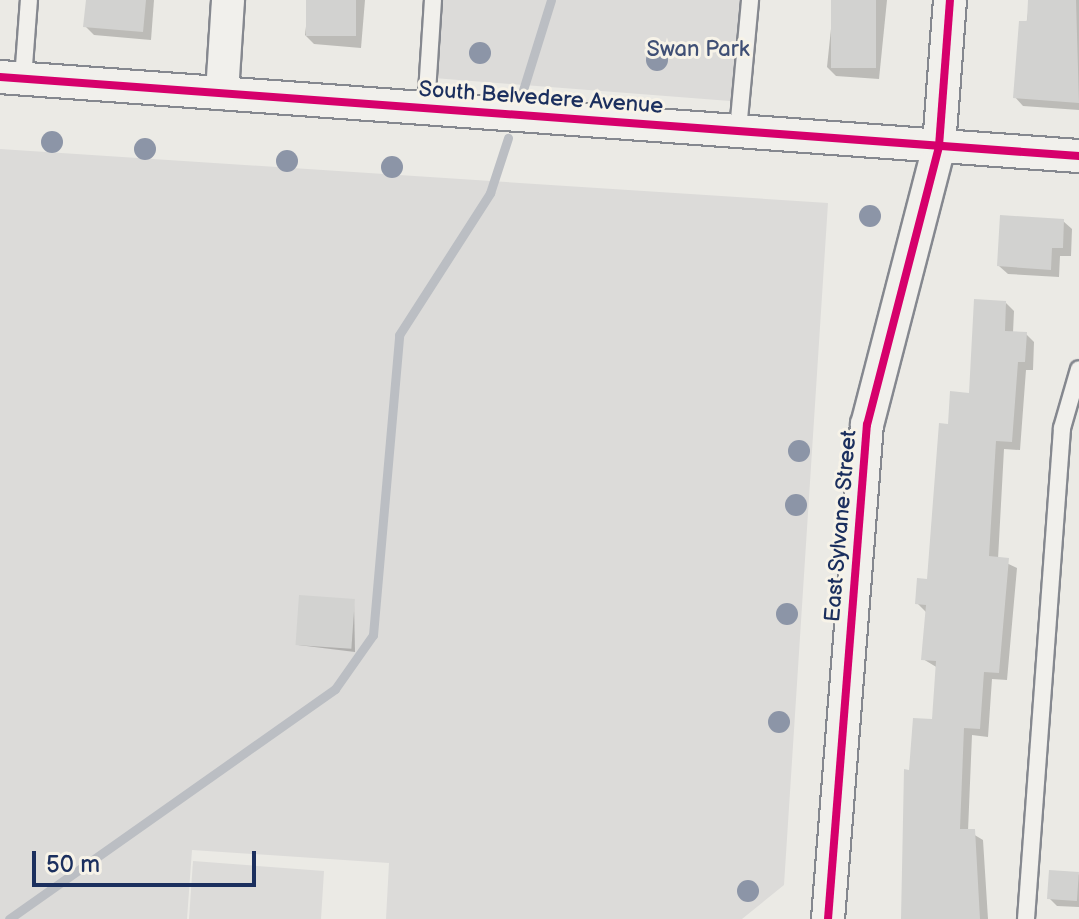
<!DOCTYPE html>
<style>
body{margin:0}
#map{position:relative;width:1079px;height:919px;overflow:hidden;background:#ebeae5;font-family:"Balsamiq Sans",sans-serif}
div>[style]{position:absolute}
.green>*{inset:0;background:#dcdbd9}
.shadow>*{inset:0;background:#0003}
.stream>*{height:9px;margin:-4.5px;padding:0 4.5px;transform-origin:4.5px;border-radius:4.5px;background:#bbbec3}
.building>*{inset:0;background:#d2d2d0;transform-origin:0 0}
.roads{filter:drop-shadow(2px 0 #85888f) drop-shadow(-2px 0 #85888f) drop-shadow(0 2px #85888f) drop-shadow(0 -2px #85888f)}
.service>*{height:16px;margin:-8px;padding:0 8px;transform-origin:8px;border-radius:8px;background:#f1f0ec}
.minor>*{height:32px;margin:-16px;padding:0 16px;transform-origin:16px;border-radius:16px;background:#f1f0ec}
.cycleway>*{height:8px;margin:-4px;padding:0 4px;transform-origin:4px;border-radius:4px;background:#d6006c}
.trees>*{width:22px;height:22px;margin:-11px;border-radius:50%;background:#8c95a7}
span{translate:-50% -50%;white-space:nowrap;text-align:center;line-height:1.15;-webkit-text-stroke:6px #f7f3e8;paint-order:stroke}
.park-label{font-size:22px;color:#3f4f75}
.street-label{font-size:22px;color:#1b2f5e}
.scale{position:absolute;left:32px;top:851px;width:224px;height:36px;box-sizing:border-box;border:4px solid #1b2f5e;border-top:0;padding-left:10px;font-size:24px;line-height:28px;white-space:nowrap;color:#1b2f5e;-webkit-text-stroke:6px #f7f3e8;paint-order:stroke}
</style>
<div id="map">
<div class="green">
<i style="clip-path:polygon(426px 0,751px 0,743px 102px,421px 77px)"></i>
<i style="clip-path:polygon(0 149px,828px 203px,784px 885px,742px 919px,386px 919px,389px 863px,192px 850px,187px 919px,0 919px)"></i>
<i style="clip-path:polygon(193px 861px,324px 871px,321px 919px,189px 919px)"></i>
</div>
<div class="shadow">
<i style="clip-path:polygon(88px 0,154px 0,151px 40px,94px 35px,86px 27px)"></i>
<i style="clip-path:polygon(309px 0,365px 0,361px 48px,314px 44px,305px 35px)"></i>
<i style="clip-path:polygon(834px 0,887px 0,879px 79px,836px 76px,827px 67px)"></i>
<i style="clip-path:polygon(1030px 0,1079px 0,1079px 110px,1023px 106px,1015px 97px)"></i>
<i style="clip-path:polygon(1063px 221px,1072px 229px,1071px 256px,1060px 256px,1059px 277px,1008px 274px,999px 266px)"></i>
<i style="clip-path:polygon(1006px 303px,1014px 311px,1013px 333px,1026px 334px,1034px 342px,1033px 370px,1026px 370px,1020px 450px,1004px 449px,998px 559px,1017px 568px,1007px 680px,992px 679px,988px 737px,972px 735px,968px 831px,983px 840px,988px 919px,902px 919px,905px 772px,911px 772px,934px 721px,938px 668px,923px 659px,927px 613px,917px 603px,929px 581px,949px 426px,971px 395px)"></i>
<i style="clip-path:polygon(354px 601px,355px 652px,298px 645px)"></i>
<i style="clip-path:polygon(1079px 874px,1079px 907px,1057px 906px,1049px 898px)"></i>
</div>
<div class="stream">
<i style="left:523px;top:90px;width:94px;rotate:-72.7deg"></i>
<i style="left:9px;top:919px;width:399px;rotate:-35.2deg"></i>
<i style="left:335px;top:689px;width:66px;rotate:-54.9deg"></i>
<i style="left:373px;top:635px;width:301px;rotate:-85deg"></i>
<i style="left:399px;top:335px;width:169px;rotate:-57.3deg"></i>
<i style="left:490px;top:193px;width:58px;rotate:-71.9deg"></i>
</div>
<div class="building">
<i style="clip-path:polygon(86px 0,146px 0,143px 32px,83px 27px)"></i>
<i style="left:306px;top:0;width:50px;height:36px"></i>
<i style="left:831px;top:0;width:45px;height:68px"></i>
<i style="clip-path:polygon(1028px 0,1076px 0,1079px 103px,1013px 98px,1019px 21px,1027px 21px)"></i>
<i style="clip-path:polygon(1000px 215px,1064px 219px,1063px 248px,1052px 248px,1051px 270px,997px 266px)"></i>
<i style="clip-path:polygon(974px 299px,1006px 301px,1005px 331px,1027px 332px,1025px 362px,1018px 362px,1012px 442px,996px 441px,989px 556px,1009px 558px,999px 673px,984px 672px,980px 729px,964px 728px,960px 829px,975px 829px,980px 919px,901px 919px,904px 769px,909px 770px,913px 718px,932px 719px,936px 661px,921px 660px,926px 605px,915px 604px,917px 578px,927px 579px,939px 423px,948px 424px,950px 391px,969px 393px)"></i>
<i style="left:299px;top:595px;width:56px;height:50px;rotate:4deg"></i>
<i style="left:1049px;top:870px;width:30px;height:29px;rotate:4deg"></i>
</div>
<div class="roads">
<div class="service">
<i style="left:23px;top:79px;width:79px;rotate:-85.7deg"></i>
<i style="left:426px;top:108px;width:108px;rotate:-86.3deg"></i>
<i style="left:738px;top:130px;width:131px;rotate:-84.7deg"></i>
<i style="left:1026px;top:919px;width:492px;rotate:-85.8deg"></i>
<i style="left:1062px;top:428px;width:61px;rotate:-73.9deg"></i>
</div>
<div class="minor">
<i style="left:0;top:77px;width:1082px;rotate:4.19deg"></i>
<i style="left:222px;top:93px;width:93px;rotate:-86.3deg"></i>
<i style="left:828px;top:919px;width:496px;rotate:-85.5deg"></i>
<i style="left:867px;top:425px;width:288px;rotate:-75.5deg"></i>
<i style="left:939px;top:146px;width:146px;rotate:-85.7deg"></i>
</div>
</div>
<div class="cycleway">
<i style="left:0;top:77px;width:1082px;rotate:4.19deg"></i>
<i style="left:828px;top:919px;width:496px;rotate:-85.5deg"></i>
<i style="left:867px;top:425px;width:288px;rotate:-75.5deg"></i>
<i style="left:939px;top:146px;width:146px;rotate:-85.7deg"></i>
</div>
<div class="trees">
<i style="left:480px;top:53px"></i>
<i style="left:657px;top:60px"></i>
<i style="left:52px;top:142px"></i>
<i style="left:145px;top:149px"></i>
<i style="left:287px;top:161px"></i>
<i style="left:392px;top:167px"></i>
<i style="left:870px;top:216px"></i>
<i style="left:799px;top:451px"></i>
<i style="left:796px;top:505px"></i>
<i style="left:787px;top:614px"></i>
<i style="left:779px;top:722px"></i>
<i style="left:748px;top:891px"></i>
</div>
<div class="park-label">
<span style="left:698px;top:50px">Swan Park</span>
</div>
<div class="street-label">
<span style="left:541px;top:98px;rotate:4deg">South Belvedere Avenue</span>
<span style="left:841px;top:526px;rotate:-85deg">East Sylvane Street</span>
</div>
<div class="scale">50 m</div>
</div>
